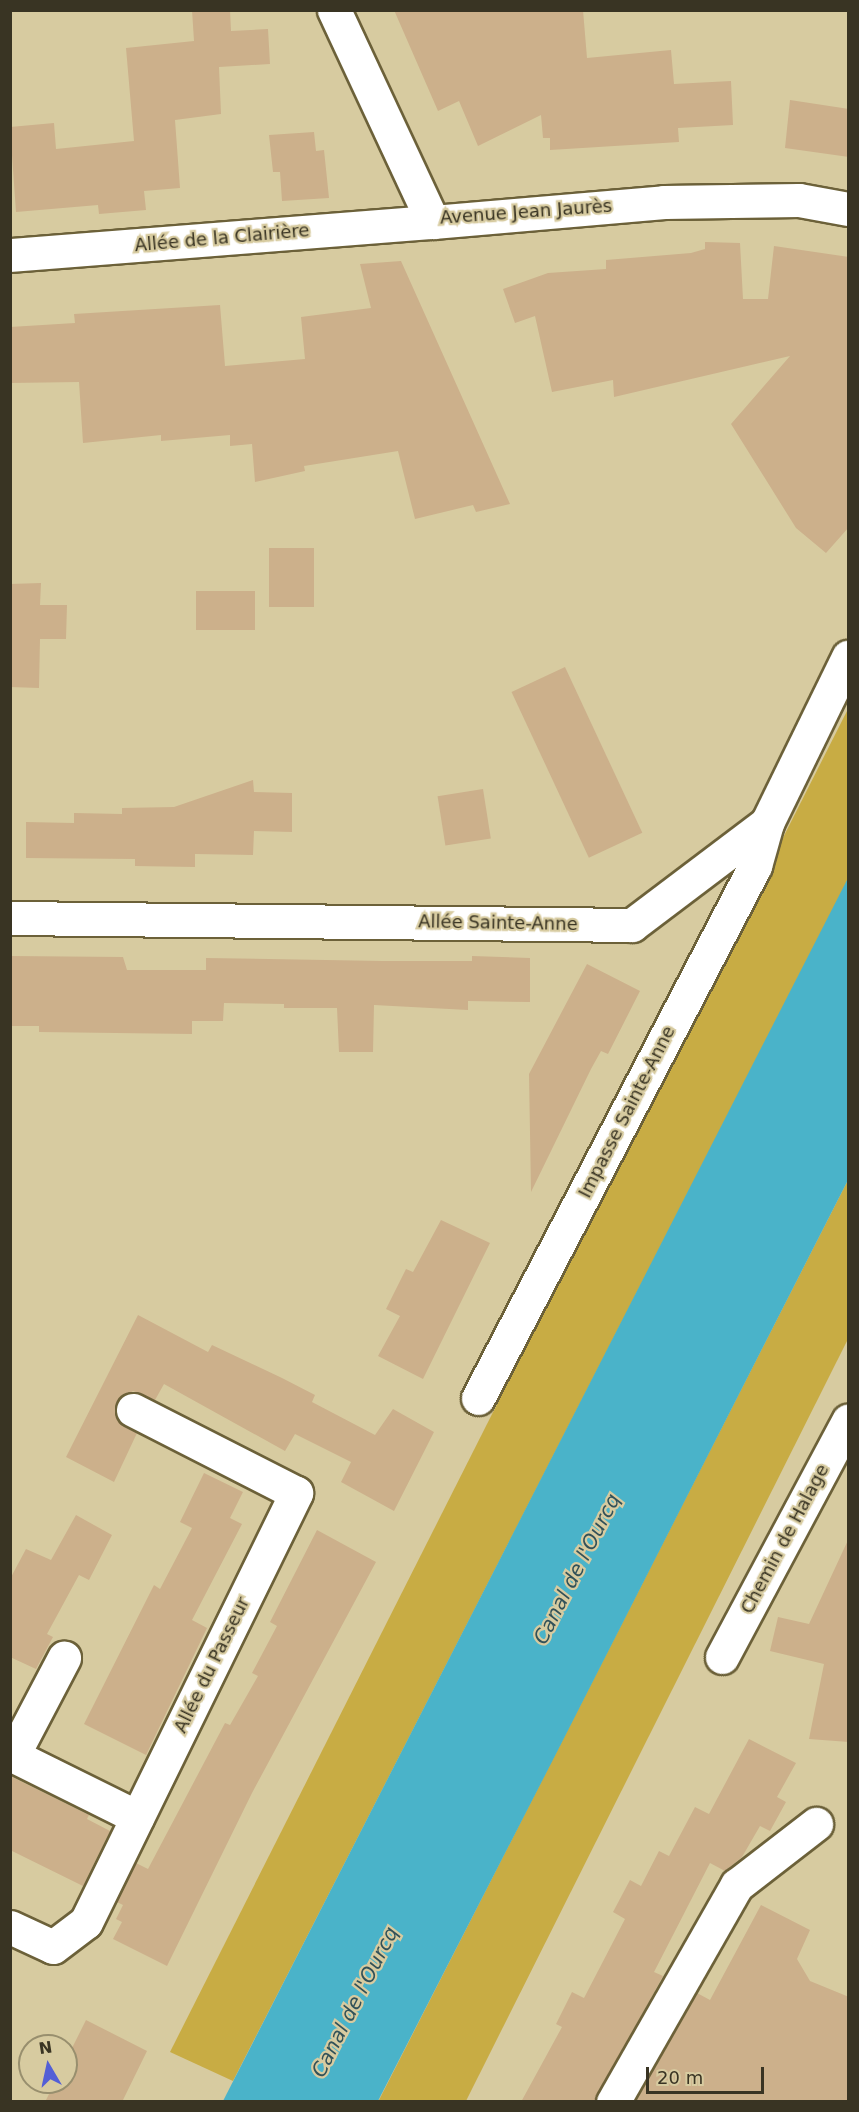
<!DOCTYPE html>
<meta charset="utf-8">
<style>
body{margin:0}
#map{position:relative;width:859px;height:2112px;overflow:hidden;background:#d7cba0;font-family:"DejaVu Sans",sans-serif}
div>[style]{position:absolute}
.green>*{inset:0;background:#c8ac44}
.water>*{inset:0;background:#4ab3c9}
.building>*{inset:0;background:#ccb08b;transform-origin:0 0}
.roads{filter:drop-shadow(2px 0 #6c6139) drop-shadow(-2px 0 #6c6139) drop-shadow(0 2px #6c6139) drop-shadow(0 -2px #6c6139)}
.minor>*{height:33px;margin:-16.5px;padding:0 16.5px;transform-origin:16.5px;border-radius:16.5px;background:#fff}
span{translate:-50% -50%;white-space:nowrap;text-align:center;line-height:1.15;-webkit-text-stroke:4.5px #d7cba0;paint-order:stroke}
.street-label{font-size:18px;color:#393423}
.water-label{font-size:20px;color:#315159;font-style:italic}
.frame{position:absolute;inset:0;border:12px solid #393423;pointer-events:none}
.north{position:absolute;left:18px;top:2034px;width:60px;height:60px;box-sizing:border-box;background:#d7cba0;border:2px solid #988f6e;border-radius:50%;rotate:351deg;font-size:16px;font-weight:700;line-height:24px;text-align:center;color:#393423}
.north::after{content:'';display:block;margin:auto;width:21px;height:27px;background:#535fd6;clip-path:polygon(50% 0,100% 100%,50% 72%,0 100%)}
.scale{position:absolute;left:646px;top:2067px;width:118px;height:27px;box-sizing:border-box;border:3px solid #393423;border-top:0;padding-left:8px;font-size:18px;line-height:21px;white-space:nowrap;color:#393423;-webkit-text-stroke:4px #d7cba0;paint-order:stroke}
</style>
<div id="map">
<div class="green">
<i style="clip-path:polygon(848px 709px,848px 880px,233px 2081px,170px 2052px)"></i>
<i style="clip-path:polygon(848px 1180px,848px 1339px,466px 2101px,378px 2102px)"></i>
</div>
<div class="water">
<i style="clip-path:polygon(848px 878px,848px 1180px,558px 1750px,378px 2101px,223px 2101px)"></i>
</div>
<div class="building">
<i style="clip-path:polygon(192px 10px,230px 10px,231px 31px,268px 29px,270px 64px,219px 67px,221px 114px,175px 120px,180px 188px,144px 191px,146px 210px,99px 214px,98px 205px,16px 212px,10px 127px,54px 123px,56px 149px,134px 141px,126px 48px,194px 41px)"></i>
<i style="clip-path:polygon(394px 10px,583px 10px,587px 58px,671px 50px,674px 84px,731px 81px,733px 125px,678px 128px,679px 142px,550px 150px,550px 138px,543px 138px,541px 115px,478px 146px,459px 101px,438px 111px)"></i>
<i style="clip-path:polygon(790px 100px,849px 109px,849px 157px,785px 148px)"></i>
<i style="clip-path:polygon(314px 132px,316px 151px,324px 150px,329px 198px,282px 201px,280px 172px,273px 172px,269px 135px)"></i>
<i style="clip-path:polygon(705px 242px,740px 243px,743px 299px,768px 299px,774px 246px,849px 257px,849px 527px,826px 553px,796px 528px,731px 424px,790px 356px,614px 397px,613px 380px,552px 392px,535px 316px,515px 323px,503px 289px,548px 273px,606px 269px,606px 260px,691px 253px,705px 249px)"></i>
<i style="clip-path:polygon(401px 261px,510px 504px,476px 512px,473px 505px,415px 519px,398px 451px,304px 466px,305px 471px,255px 482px,252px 444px,230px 446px,230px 435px,161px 441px,161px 435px,83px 443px,79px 382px,10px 383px,10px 327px,75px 323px,74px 314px,220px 305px,225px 366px,305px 359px,301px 317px,371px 308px,360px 264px)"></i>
<i style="left:269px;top:548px;width:45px;height:59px"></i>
<i style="clip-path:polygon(41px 583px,40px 605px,67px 605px,66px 639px,40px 639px,39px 688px,10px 687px,10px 584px)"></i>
<i style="left:196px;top:591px;width:59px;height:39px"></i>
<i style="left:565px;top:667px;width:183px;height:59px;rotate:65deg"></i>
<i style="clip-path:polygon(253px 780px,254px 792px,292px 793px,292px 832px,254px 831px,253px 855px,195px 854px,195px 867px,135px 866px,135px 859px,26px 858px,26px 822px,74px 823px,74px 813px,122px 814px,122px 808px,174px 807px)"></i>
<i style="left:483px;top:789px;width:50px;height:46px;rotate:81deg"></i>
<i style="clip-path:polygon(10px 956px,123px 957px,127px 970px,206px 970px,206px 958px,383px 961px,472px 961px,472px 956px,530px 958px,530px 1002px,468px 1001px,468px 1010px,374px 1005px,373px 1052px,339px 1052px,337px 1008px,284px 1008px,284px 1004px,224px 1003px,223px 1021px,192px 1021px,192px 1034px,39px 1032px,39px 1026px,10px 1026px)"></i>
<i style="clip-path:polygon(587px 964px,640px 991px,608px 1054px,601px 1051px,591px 1069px,531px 1192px,529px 1074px)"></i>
<i style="clip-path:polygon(441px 1220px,490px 1243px,423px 1379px,378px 1356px,400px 1316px,386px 1309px,406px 1269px,413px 1272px)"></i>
<i style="clip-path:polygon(138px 1315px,208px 1352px,212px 1345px,282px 1378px,315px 1395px,312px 1402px,375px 1435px,393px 1409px,434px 1432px,394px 1511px,341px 1482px,351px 1462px,295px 1434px,285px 1451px,164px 1384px,155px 1400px,133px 1391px,117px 1401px,117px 1420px,137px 1433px,114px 1482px,66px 1457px)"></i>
<i style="clip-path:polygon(204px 1473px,243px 1492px,230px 1518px,242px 1524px,192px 1620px,207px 1628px,146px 1755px,84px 1724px,154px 1585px,160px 1589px,192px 1528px,180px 1522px)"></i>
<i style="clip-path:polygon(76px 1515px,112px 1535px,89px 1580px,79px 1575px,47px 1634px,53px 1637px,36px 1669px,10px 1657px,10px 1579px,26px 1549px,51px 1560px)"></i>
<i style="clip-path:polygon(317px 1530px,376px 1562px,252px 1793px,167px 1966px,113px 1939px,122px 1922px,116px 1919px,123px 1905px,117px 1902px,136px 1863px,148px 1869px,225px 1723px,230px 1725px,258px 1676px,252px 1673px,277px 1626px,270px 1622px)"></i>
<i style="clip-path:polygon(849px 1538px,849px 1742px,809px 1739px,824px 1664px,770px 1651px,778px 1617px,809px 1624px)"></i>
<i style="clip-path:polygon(749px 1739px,796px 1763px,777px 1797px,786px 1802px,770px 1831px,760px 1826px,742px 1857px,725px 1871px,710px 1863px,654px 1972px,663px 1976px,594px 2102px,521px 2102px,562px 2027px,556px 2024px,572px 1992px,584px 1998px,625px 1919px,613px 1912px,630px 1880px,641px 1886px,659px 1851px,669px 1856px,695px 1807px,709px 1814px)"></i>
<i style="clip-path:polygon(10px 1776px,89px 1815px,87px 1819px,110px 1831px,83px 1886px,10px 1850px)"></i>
<i style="clip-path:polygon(761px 1905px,810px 1930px,797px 1959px,810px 1981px,849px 1997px,849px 2102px,635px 2102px,697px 1993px,710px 2000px)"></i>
<i style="clip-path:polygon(86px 2020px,147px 2051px,122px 2102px,45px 2102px,55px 2082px,66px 2082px,66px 2060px)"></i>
</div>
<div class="roads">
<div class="minor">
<i style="left:334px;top:10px;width:234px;rotate:65deg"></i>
<i style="left:433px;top:222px;width:232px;rotate:-4.9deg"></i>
<i style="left:664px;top:202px;width:135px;rotate:-0.8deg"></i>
<i style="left:799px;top:200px;width:50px;rotate:10.4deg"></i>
<i style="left:10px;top:255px;width:424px;rotate:-4.5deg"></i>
<i style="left:10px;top:918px;width:622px;rotate:0.64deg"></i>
<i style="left:632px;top:925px;width:169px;rotate:-37.1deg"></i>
<i style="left:767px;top:823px;width:185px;rotate:-64deg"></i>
<i style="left:478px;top:1398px;width:600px;rotate:-62.5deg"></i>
<i style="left:755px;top:866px;width:45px;rotate:-74.4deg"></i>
<i style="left:722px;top:1657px;width:268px;rotate:-61.9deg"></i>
<i style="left:10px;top:1754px;width:142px;rotate:26.4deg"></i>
<i style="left:13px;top:1755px;width:110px;rotate:-62.3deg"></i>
<i style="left:10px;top:1927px;width:47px;rotate:24.9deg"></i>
<i style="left:53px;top:1947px;width:41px;rotate:-37.1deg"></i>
<i style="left:86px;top:1922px;width:478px;rotate:-63.9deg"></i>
<i style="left:296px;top:1493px;width:183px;rotate:-153deg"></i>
<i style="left:613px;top:2102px;width:250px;rotate:-60.3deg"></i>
<i style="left:737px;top:1885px;width:100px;rotate:-37.7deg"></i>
</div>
</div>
<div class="street-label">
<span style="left:526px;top:212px;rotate:-4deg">Avenue Jean Jaurès</span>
<span style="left:222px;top:238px;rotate:-5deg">Allée de la Clairière</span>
<span style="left:498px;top:923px;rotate:1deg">Allée Sainte-Anne</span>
<span style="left:627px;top:1112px;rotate:-63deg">Impasse Sainte-Anne</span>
<span style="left:785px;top:1539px;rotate:-62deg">Chemin de Halage</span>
<span style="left:212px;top:1665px;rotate:-64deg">Allée du Passeur</span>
</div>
<div class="water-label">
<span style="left:577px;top:1569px;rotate:-63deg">Canal de l'Ourcq</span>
<span style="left:355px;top:2002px;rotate:-63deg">Canal de l'Ourcq</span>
</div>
<div class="frame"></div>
<div class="north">N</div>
<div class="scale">20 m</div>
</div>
